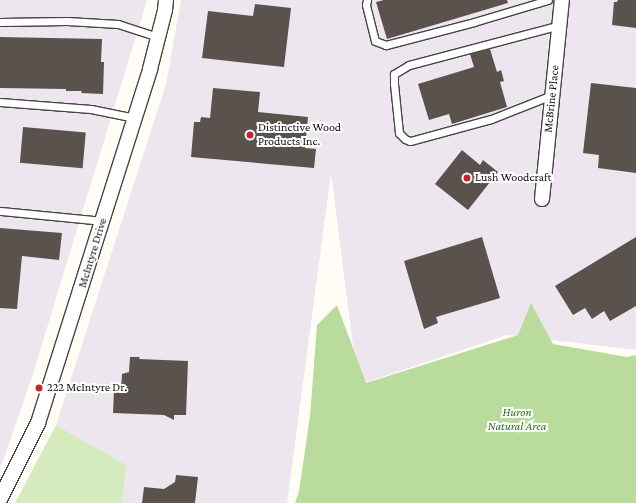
<!DOCTYPE html>
<style>
body{margin:0}
#map{position:relative;width:636px;height:503px;overflow:hidden;background:#fffdf5;font-family:"Crimson Pro",serif}
div>[style]{position:absolute}
.industrial>*{inset:0;background:#eee6ef}
.green>*{inset:0;background:#d5ebbd}
.forest>*{inset:0;background:#b9dc9c}
.building>*{inset:0;background:#5a524d;transform-origin:0 0}
.roads{filter:drop-shadow(1px 0 #444) drop-shadow(-1px 0 #444) drop-shadow(0 1px #444) drop-shadow(0 -1px #444)}
.service>*{height:7px;margin:-3.5px;padding:0 3.5px;transform-origin:3.5px;border-radius:3.5px;background:#fff}
.minor>*{height:14px;margin:-7px;padding:0 7px;transform-origin:7px;border-radius:7px;background:#fff}
.dots>*{width:11px;height:11px;translate:-50% -50%;box-sizing:border-box;border:2px solid #fff;border-radius:50%}
span{translate:-50% -50%;white-space:nowrap;text-align:center;line-height:1.15;-webkit-text-stroke:4px #fff;paint-order:stroke}
.street-label{font-size:12px;color:#111}
.poi-label{font-size:12px;color:#111}
.left{translate:0 -50%;text-align:left}
.park-label{font-size:12px;color:#2f6b1f;font-style:italic}
</style>
<div id="map">
<div class="industrial">
<i style="clip-path:polygon(0 0,147px 0,32px 377px,3px 461px,0 466px)"></i>
<i style="clip-path:polygon(181px 0,636px 0,636px 350px,507px 335px,358px 385px,331px 173px,287px 503px,122px 503px,126px 465px,56px 425px,166px 84px)"></i>
</div>
<div class="green">
<i style="clip-path:polygon(56px 425px,126px 465px,122px 503px,15px 503px)"></i>
</div>
<div class="forest">
<i style="clip-path:polygon(531px 303px,553px 344px,627px 357px,636px 355px,636px 503px,295px 503px,299px 491px,310px 416px,317px 325px,337px 305px,366px 383px,518px 335px)"></i>
</div>
<div class="building">
<i style="clip-path:polygon(384px 0,507px 0,508px 3px,387px 39px,376px 2px)"></i>
<i style="clip-path:polygon(618px 0,636px 0,636px 28px,612px 25px,614px 2px,617px 2px)"></i>
<i style="clip-path:polygon(255px 4px,291px 8px,284px 67px,202px 58px,208px 11px,253px 16px)"></i>
<i style="clip-path:polygon(0 37px,102px 39px,101px 62px,104px 62px,103px 94px,81px 93px,82px 91px,66px 91px,66px 89px,0 88px)"></i>
<i style="clip-path:polygon(490px 49px,497px 72px,501px 70px,504px 81px,500px 82px,507px 107px,452px 124px,449px 114px,429px 120px,418px 84px,474px 67px,470px 54px)"></i>
<i style="clip-path:polygon(591px 83px,636px 88px,636px 173px,598px 168px,599px 155px,583px 153px)"></i>
<i style="clip-path:polygon(213px 88px,260px 92px,258px 112px,308px 117px,305px 148px,316px 149px,314px 168px,191px 157px,194px 122px,200px 122px,201px 117px,210px 118px)"></i>
<i style="left:23px;top:127px;width:63px;height:36px;rotate:5deg"></i>
<i style="clip-path:polygon(462px 150px,480px 165px,483px 160px,498px 172px,468px 210px,435px 184px)"></i>
<i style="clip-path:polygon(0 228px,62px 233px,59px 260px,22px 256px,17px 309px,0 308px)"></i>
<i style="clip-path:polygon(482px 237px,500px 298px,436px 317px,438px 323px,424px 329px,404px 261px)"></i>
<i style="clip-path:polygon(636px 237px,636px 306px,610px 321px,604px 311px,592px 319px,585px 308px,573px 315px,555px 286px)"></i>
<i style="clip-path:polygon(130px 357px,140px 357px,139px 359px,188px 361px,186px 415px,174px 415px,174px 420px,164px 415px,113px 413px,114px 391px,121px 389px,122px 374px,129px 372px)"></i>
<i style="clip-path:polygon(176px 475px,198px 477px,195px 503px,142px 503px,144px 487px,164px 489px,175px 482px)"></i>
</div>
<div class="roads">
<div class="service">
<i style="left:367px;top:0;width:5px;rotate:101deg"></i>
<i style="left:366px;top:5px;width:37px;rotate:76deg"></i>
<i style="left:375px;top:41px;width:12px;rotate:20deg"></i>
<i style="left:386px;top:45px;width:91px;rotate:-14.6deg"></i>
<i style="left:474px;top:22px;width:77px;rotate:-16.6deg"></i>
<i style="left:0;top:22px;width:67px;rotate:-0.9deg"></i>
<i style="left:67px;top:21px;width:51px;rotate:3.4deg"></i>
<i style="left:118px;top:24px;width:42px;rotate:18deg"></i>
<i style="left:552px;top:95px;width:66px;rotate:158.5deg"></i>
<i style="left:491px;top:119px;width:84px;rotate:164.8deg"></i>
<i style="left:410px;top:141px;width:5px;rotate:-158deg"></i>
<i style="left:405px;top:139px;width:8px;rotate:-135deg"></i>
<i style="left:399px;top:133px;width:49px;rotate:-95.8deg"></i>
<i style="left:394px;top:84px;width:10px;rotate:-90deg"></i>
<i style="left:394px;top:74px;width:17px;rotate:-31deg"></i>
<i style="left:409px;top:65px;width:156px;rotate:-14.8deg"></i>
<i style="left:0;top:102px;width:91px;rotate:4.4deg"></i>
<i style="left:91px;top:109px;width:45px;rotate:11.6deg"></i>
<i style="left:0;top:211px;width:103px;rotate:5.5deg"></i>
</div>
<div class="minor">
<i style="left:542px;top:199px;width:200px;rotate:-84.3deg"></i>
<i style="left:0;top:499px;width:85px;rotate:-63.4deg"></i>
<i style="left:38px;top:423px;width:371px;rotate:-72.4deg"></i>
<i style="left:150px;top:69px;width:61px;rotate:-75.7deg"></i>
<i style="left:165px;top:10px;width:10px;rotate:-84deg"></i>
</div>
</div>
<div class="dots">
<i style="left:250px;top:135px;background:#c4262e"></i>
<i style="left:467px;top:178px;background:#c4262e"></i>
<i style="left:39px;top:388px;background:#c4262e"></i>
</div>
<div class="street-label">
<span style="left:552px;top:99px;rotate:-84deg">McBrine Place</span>
<span style="left:93px;top:253px;rotate:-73deg">McIntyre Drive</span>
</div>
<div class="poi-label">
<span class="left" style="left:258px;top:135px">Distinctive Wood<br>Products Inc.</span>
<span class="left" style="left:475px;top:178px">Lush Woodcraft</span>
<span class="left" style="left:47px;top:388px">222 McIntyre Dr.</span>
</div>
<div class="park-label">
<span style="left:517px;top:420px">Huron<br>Natural Area</span>
</div>
</div>
